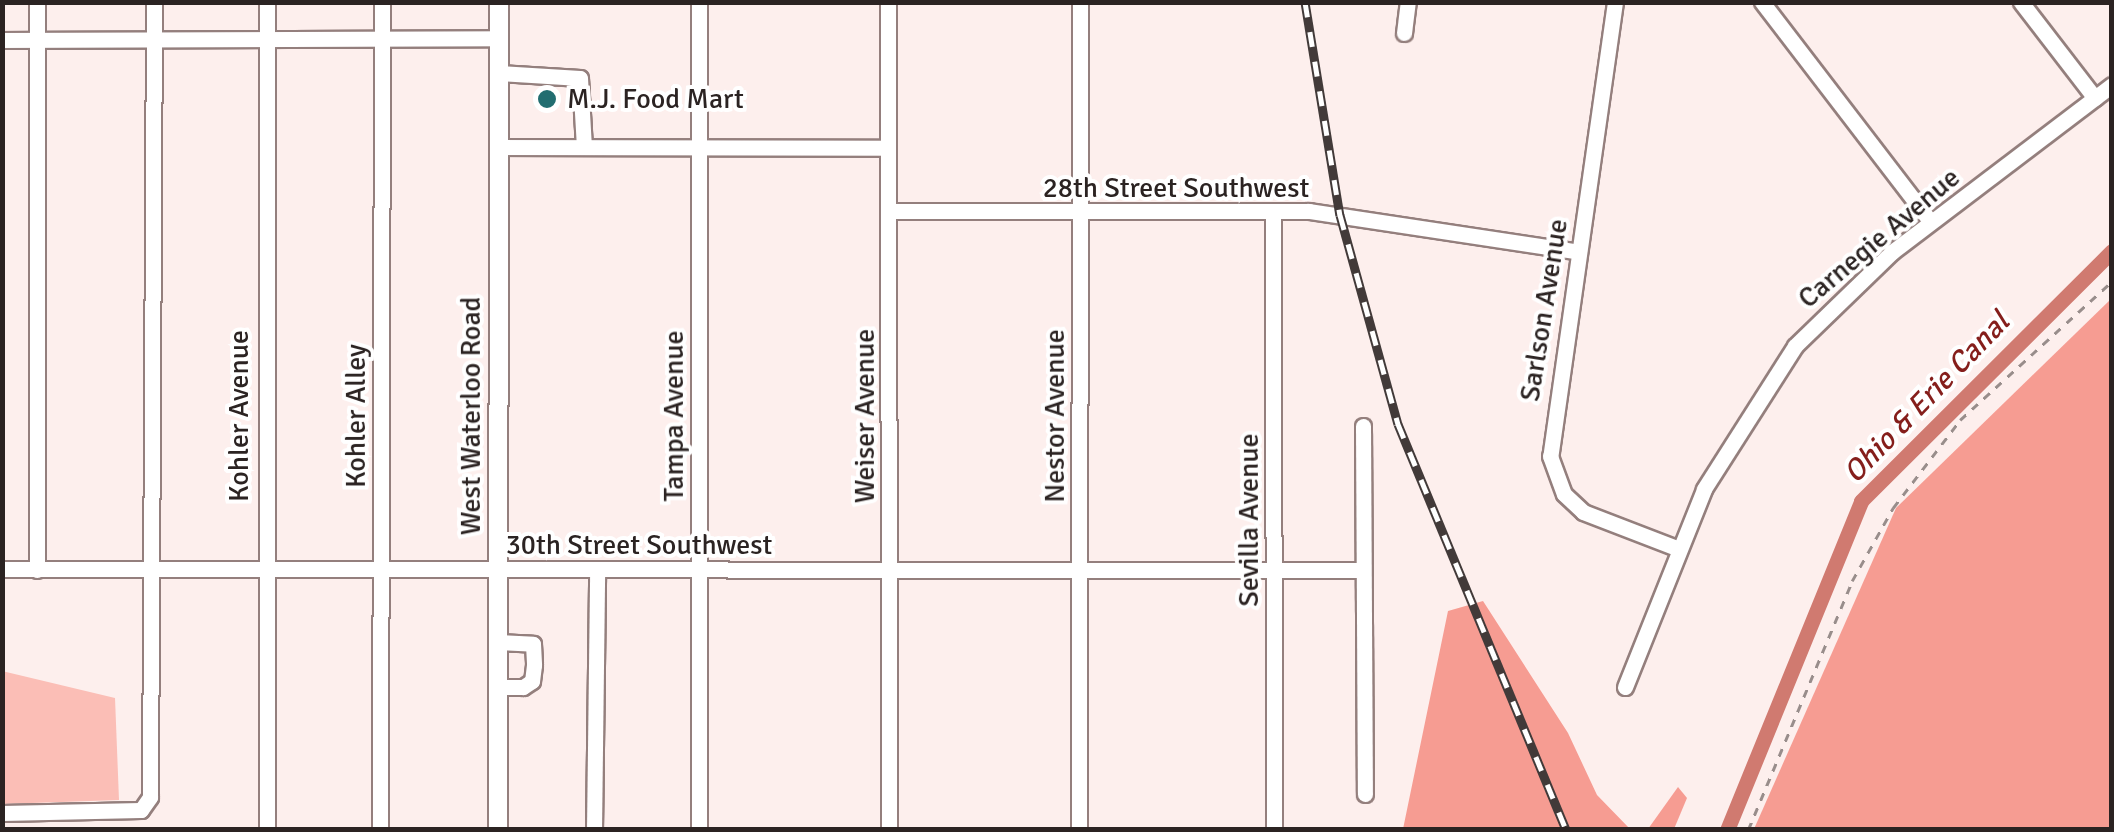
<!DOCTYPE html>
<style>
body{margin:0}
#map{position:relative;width:2114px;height:832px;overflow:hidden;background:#fdefed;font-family:Signika,sans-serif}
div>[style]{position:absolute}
.green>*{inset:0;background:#fbbeb6}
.forest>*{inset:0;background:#f69c92}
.canal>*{height:15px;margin:-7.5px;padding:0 7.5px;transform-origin:7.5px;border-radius:7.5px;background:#d07a70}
.path>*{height:2.5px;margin-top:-1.25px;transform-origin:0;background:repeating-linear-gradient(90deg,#988d8b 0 8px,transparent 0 16px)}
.roads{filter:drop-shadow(2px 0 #947f7d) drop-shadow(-2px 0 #947f7d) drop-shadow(0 2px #947f7d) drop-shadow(0 -2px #947f7d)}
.minor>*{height:15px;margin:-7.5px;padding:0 7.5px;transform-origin:7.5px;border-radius:7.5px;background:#fff}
.major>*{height:18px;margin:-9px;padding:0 9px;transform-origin:9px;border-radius:9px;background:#fff}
.rail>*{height:9px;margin-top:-4.5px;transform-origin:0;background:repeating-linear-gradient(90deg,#fff 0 15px,#423a39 0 30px);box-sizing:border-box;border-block:2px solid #423a39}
.dots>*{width:28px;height:28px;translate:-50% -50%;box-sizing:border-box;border:5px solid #fff;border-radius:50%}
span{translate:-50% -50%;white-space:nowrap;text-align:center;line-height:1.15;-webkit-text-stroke:8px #fff;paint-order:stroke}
.poi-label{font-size:28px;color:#2b2322}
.left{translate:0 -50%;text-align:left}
.street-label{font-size:28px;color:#2b2322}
.water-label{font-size:30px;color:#851e1b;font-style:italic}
.frame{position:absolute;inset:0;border:5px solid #2b2322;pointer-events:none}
</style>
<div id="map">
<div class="green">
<i style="clip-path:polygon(2px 671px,115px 698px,119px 800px,3px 804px)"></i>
</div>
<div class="forest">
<i style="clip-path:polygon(2111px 299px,2111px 829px,1754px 829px,1896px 508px)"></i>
<i style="clip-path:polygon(1483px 601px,1568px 733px,1597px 795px,1630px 829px,1403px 829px,1448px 611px)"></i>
<i style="clip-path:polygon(1678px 787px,1687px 798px,1674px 829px,1648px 829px)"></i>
</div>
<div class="canal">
<i style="left:1727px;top:830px;width:355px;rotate:-67.8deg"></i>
<i style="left:1861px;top:501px;width:354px;rotate:-44.9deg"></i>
</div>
<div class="path">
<i style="left:1748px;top:830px;width:270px;rotate:-67.3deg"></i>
<i style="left:1852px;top:581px;width:84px;rotate:-60.7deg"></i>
<i style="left:1893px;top:508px;width:111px;rotate:-52.7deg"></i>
<i style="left:1960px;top:420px;width:206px;rotate:-42.4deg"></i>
</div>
<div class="roads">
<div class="minor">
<i style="left:267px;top:2px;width:828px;rotate:90deg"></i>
<i style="left:699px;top:2px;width:828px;rotate:90deg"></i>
<i style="left:888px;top:2px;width:828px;rotate:89.93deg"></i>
<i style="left:1615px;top:2px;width:459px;rotate:98.1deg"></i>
<i style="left:1550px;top:456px;width:40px;rotate:69.8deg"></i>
<i style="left:1564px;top:494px;width:26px;rotate:43deg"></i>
<i style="left:1583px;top:512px;width:103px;rotate:21.1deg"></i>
<i style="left:1762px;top:2px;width:277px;rotate:52.5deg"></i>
<i style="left:2021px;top:2px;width:121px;rotate:52.4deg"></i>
<i style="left:1404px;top:33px;width:31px;rotate:-83deg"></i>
<i style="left:2px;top:40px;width:497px;rotate:-0.2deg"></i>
<i style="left:499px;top:73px;width:81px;rotate:3.5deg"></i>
<i style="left:580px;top:78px;width:69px;rotate:86.7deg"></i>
<i style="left:500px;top:147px;width:388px;rotate:0.1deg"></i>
<i style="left:890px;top:211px;width:419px"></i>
<i style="left:1309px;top:211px;width:273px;rotate:8.6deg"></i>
<i style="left:1273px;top:212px;width:618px;rotate:89.91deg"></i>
<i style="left:1363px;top:426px;width:368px;rotate:89.7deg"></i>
<i style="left:2px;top:569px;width:1359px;rotate:0.04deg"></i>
<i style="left:37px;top:570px;width:568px;rotate:-90deg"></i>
<i style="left:498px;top:642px;width:35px;rotate:3deg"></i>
<i style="left:533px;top:644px;width:21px;rotate:87deg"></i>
<i style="left:534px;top:665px;width:16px;rotate:97deg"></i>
<i style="left:532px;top:681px;width:11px;rotate:146deg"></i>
<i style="left:523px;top:687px;width:25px;rotate:180deg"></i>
<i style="left:1625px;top:687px;width:213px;rotate:-68.2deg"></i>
<i style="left:1704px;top:489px;width:169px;rotate:-57.5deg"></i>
<i style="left:1795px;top:346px;width:135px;rotate:-44.1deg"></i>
<i style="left:1892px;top:252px;width:276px;rotate:-37.2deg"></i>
<i style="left:2px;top:813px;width:139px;rotate:-1.2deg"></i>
<i style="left:141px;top:810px;width:16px;rotate:-55deg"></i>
<i style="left:150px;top:797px;width:795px;rotate:-89.71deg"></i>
<i style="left:380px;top:830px;width:828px;rotate:-89.86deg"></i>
<i style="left:594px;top:830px;width:260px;rotate:-89.3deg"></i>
<i style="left:1079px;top:830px;width:828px;rotate:-89.93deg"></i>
</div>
<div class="major">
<i style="left:498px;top:830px;width:828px;rotate:-89.93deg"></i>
</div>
</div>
<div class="rail">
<i style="left:1305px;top:2px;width:216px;rotate:80.7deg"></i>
<i style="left:1340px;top:215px;width:217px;rotate:74.5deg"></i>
<i style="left:1398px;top:424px;width:439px;rotate:67.5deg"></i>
</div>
<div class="dots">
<i style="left:547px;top:99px;background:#226d70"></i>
</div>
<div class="poi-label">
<span class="left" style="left:567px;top:99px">M.J. Food Mart</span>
</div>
<div class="street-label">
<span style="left:1176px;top:188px">28th Street Southwest</span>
<span style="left:1879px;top:238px;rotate:-40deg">Carnegie Avenue</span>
<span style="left:1544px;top:310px;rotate:-81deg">Sarlson Avenue</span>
<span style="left:239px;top:416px;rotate:-90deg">Kohler Avenue</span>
<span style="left:356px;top:416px;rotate:-90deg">Kohler Alley</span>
<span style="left:471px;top:416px;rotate:-90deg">West Waterloo Road</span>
<span style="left:674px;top:416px;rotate:-90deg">Tampa Avenue</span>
<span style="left:865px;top:416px;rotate:-90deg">Weiser Avenue</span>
<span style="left:1055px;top:416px;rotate:-90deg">Nestor Avenue</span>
<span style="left:1249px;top:520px;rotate:-90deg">Sevilla Avenue</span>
<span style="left:639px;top:545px">30th Street Southwest</span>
</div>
<div class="water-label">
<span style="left:1927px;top:398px;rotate:-46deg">Ohio &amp; Erie Canal</span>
</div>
<div class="frame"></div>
</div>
